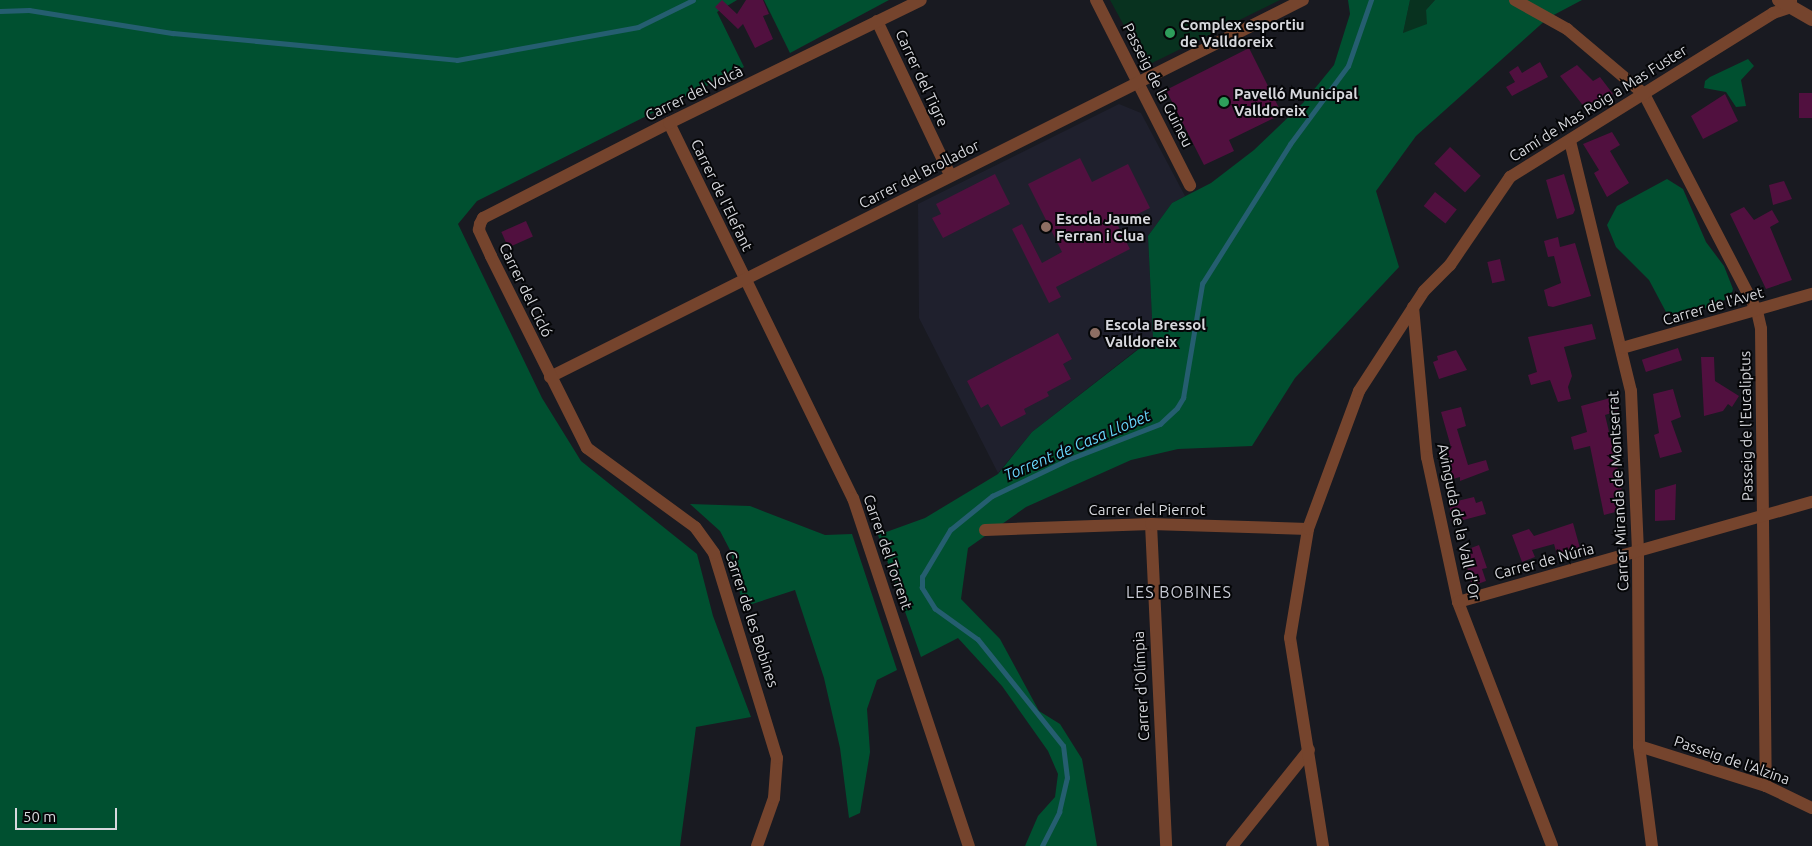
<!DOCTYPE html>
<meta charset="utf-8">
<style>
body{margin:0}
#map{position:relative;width:1812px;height:846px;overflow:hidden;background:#191a21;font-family:Ubuntu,sans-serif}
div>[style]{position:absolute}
.built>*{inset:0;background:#1f202d}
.green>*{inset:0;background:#08321f}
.forest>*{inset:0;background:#005030}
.stream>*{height:4.5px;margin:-2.25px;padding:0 2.25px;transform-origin:2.25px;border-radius:2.25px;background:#255e70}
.building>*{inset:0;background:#51103f;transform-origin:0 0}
.minor>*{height:12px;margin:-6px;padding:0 6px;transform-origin:6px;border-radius:6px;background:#75442d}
.tertiary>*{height:14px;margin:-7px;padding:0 7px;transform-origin:7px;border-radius:7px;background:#75442d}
.dots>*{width:14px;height:14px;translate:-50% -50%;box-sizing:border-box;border:2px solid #050608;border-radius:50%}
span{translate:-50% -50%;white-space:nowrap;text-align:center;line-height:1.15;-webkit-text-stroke:4px #050608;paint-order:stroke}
.poi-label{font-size:15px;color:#d7d8dd;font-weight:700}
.left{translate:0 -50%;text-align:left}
.street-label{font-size:15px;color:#d7d8dd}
.water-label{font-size:16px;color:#67d4f9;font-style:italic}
.neighbourhood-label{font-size:16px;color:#c8cad4;letter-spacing:1px}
.scale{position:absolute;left:15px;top:808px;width:102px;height:22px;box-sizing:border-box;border:2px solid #d7d8dd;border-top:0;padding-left:6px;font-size:15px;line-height:18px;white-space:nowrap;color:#d7d8dd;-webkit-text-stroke:4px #050608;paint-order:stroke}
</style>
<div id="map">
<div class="built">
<i style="clip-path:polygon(1119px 104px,1141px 113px,1185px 196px,1172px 203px,1148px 236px,1153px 337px,1032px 432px,998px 473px,919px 318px,918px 204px)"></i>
</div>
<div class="green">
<i style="clip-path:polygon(1110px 0,1280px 0,1146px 66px)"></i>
<i style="clip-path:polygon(1410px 0,1435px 0,1426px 10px,1428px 24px,1415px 32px,1403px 33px)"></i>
</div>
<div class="forest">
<i style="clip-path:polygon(0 0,737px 0,717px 12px,744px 67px,477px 201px,458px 224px,542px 398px,581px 461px,697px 554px,713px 616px,751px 717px,696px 727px,680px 846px,0 846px)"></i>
<i style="clip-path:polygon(764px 0,889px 0,790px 53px)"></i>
<i style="clip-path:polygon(1348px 0,1410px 0,1403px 33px,1427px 24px,1426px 10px,1435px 0,1582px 0,1548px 18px,1416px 136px,1376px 191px,1399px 267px,1295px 378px,1252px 446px,1178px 449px,1131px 460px,1026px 507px,968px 548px,961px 599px,1000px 639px,1039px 711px,1060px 724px,1082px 759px,1097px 846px,1025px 846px,1038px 816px,1055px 797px,1058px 774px,1048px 751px,1002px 686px,958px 638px,921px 657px,878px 535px,925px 518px,998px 474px,1032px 432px,1153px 338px,1148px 236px,1172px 203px,1211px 183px,1254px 150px,1303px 103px,1334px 65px,1350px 14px)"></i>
<i style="clip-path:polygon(1748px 59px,1754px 66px,1741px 80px,1746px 106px,1736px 107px,1726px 92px,1704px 88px,1705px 81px,1710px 77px)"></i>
<i style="clip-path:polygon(1667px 179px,1683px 189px,1706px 242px,1724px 266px,1733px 289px,1731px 296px,1716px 305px,1678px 316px,1666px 312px,1649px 280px,1616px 247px,1607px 225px,1617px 206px)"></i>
<i style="clip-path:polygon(690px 504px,750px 506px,825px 535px,852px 534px,897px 670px,877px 680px,867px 709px,870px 752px,860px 813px,849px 818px,840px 748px,824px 678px,795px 590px,743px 607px,731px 552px,720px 531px)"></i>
</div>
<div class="stream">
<i style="left:0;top:11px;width:29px;rotate:-2deg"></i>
<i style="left:29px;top:10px;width:146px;rotate:9.1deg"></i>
<i style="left:173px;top:33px;width:285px;rotate:5.4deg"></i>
<i style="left:457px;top:60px;width:184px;rotate:-10.3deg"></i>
<i style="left:638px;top:27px;width:61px;rotate:-26.1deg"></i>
<i style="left:1042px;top:846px;width:38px;rotate:-63deg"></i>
<i style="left:1059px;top:812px;width:35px;rotate:-77deg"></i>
<i style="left:1067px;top:778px;width:32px;rotate:-97deg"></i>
<i style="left:1063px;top:746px;width:136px;rotate:-128.7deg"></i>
<i style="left:978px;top:640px;width:53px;rotate:-144.2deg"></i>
<i style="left:935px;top:609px;width:25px;rotate:-122deg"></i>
<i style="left:922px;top:588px;width:11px;rotate:-90deg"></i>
<i style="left:922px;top:577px;width:55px;rotate:-59.2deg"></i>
<i style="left:950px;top:530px;width:54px;rotate:-39deg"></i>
<i style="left:992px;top:496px;width:83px;rotate:-25.6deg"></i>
<i style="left:1067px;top:460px;width:100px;rotate:-21.2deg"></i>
<i style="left:1160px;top:424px;width:23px;rotate:-43deg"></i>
<i style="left:1177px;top:408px;width:12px;rotate:-59deg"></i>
<i style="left:1183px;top:398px;width:116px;rotate:-80.5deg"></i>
<i style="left:1202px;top:284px;width:165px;rotate:-57.8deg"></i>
<i style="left:1290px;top:144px;width:97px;rotate:-53.4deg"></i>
<i style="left:1348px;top:66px;width:70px;rotate:-70.8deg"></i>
</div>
<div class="building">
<i style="clip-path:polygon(722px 0,737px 14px,746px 0,763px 0,769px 14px,763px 16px,773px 39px,755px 48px,743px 24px,738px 29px,715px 7px)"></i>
<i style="clip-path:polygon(1249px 48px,1282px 114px,1229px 140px,1234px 151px,1204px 165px,1166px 90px)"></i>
<i style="clip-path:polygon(1540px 62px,1548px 77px,1512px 96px,1506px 87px,1515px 82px,1509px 72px,1518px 66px,1522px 73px)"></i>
<i style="clip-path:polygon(1577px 65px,1593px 81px,1600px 77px,1613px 94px,1585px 108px,1560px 76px)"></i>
<i style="left:1799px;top:93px;width:13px;height:25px"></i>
<i style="clip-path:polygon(1725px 94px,1738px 121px,1703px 139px,1691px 116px)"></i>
<i style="clip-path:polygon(1612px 132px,1620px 145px,1610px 151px,1629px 183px,1607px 197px,1594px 173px,1599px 170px,1583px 144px)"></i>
<i style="left:1450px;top:147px;width:42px;height:23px;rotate:43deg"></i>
<i style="clip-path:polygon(1080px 158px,1092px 182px,1128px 164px,1150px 208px,1117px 224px,1130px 249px,1056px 287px,1061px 297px,1049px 303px,1012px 229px,1022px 224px,1042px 263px,1062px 252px,1028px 184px)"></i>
<i style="clip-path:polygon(995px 174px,1010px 204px,943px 238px,932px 218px,941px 214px,936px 204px)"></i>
<i style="clip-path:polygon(1564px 174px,1575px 210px,1573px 214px,1557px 219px,1546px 180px)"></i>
<i style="clip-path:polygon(1784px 181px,1792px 199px,1773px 205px,1769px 185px)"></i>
<i style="left:1435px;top:192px;width:28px;height:18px;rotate:39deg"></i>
<i style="clip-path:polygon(1744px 207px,1754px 220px,1772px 210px,1779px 222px,1770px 227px,1792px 280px,1766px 289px,1730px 214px)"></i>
<i style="left:526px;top:221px;width:17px;height:27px;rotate:66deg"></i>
<i style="clip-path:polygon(1558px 237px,1560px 247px,1575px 243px,1591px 296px,1553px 307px,1548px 306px,1544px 290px,1561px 283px,1554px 256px,1548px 257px,1544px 241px)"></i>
<i style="left:1500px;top:259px;width:22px;height:13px;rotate:77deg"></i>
<i style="clip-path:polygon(1592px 324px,1596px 339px,1564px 347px,1572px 376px,1568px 387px,1571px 399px,1558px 402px,1550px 380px,1531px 385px,1528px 375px,1537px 372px,1528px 337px)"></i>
<i style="clip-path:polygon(1058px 333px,1072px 359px,1063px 364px,1071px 379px,1047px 392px,1049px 396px,1024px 409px,1026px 414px,1001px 427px,988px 404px,981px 408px,967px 381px)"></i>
<i style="left:1678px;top:348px;width:13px;height:38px;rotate:72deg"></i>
<i style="clip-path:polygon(1456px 350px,1467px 370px,1439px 379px,1433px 362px,1438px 360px,1437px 356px)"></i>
<i style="clip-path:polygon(1701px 357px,1714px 357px,1715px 381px,1739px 396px,1732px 407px,1728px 404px,1723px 411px,1704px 416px)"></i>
<i style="clip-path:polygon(1673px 389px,1681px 417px,1671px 421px,1682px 452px,1660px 458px,1654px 435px,1659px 433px,1653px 394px)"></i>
<i style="clip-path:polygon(1614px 397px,1618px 411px,1605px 415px,1621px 482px,1623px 510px,1604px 515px,1590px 446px,1574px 450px,1571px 437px,1587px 432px,1581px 406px)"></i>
<i style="clip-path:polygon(1461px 407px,1466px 426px,1457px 429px,1468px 465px,1486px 460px,1489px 470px,1460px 481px,1460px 477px,1453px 479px,1444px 448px,1451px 447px,1441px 412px)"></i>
<i style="clip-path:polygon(1676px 484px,1675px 520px,1655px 521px,1655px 490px)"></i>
<i style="clip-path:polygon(1474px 497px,1476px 503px,1482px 501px,1486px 514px,1452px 523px,1449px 503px)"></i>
<i style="clip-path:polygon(1573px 523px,1580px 548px,1557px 555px,1554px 544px,1532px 550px,1535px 557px,1522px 562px,1512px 535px,1529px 529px,1534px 536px)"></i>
<i style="clip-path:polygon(1479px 545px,1487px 568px,1482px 569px,1486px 581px,1472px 586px,1463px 551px)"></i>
</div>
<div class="minor">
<i style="left:1096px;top:0;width:208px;rotate:63.1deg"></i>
<i style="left:1515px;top:0;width:60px;rotate:29.1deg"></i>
<i style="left:1567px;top:29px;width:101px;rotate:40.2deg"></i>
<i style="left:1644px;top:94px;width:245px;rotate:62.5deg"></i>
<i style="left:1757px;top:311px;width:18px;rotate:77deg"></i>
<i style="left:1761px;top:329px;width:457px;rotate:89.4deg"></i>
<i style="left:877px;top:21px;width:170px;rotate:64.6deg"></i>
<i style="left:669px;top:123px;width:418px;rotate:63.9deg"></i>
<i style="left:853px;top:498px;width:367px;rotate:71.6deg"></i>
<i style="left:1570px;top:141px;width:257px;rotate:76.3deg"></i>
<i style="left:1631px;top:391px;width:162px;rotate:87.5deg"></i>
<i style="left:1638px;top:553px;width:193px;rotate:89.7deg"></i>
<i style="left:1639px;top:746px;width:101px;rotate:82.6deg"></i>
<i style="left:1413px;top:307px;width:151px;rotate:84.7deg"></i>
<i style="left:1427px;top:457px;width:148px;rotate:77.9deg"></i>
<i style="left:1458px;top:602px;width:261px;rotate:68.9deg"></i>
<i style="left:1622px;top:348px;width:198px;rotate:-15.9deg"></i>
<i style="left:550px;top:377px;width:842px;rotate:-26.6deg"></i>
<i style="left:1151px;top:524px;width:322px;rotate:87.3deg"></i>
<i style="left:985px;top:530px;width:166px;rotate:-2.1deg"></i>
<i style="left:1151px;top:524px;width:157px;rotate:1.8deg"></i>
<i style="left:1458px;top:602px;width:368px;rotate:-15.8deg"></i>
<i style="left:1639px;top:746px;width:133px;rotate:17.5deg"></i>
<i style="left:1766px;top:786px;width:51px;rotate:25.6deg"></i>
<i style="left:757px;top:846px;width:51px;rotate:-70.5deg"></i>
<i style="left:774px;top:798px;width:40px;rotate:-85.7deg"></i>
<i style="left:777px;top:758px;width:214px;rotate:-107.1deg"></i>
<i style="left:714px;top:553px;width:32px;rotate:-126deg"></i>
<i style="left:695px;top:527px;width:134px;rotate:-143.8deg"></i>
<i style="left:587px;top:448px;width:215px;rotate:-116.6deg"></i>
<i style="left:491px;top:256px;width:29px;rotate:-115deg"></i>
<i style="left:479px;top:230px;width:6px;rotate:-81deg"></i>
<i style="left:480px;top:224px;width:7px;rotate:-63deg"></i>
<i style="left:483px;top:218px;width:209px;rotate:-27.1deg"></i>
<i style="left:669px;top:123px;width:280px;rotate:-26deg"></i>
<i style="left:1232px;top:846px;width:123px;rotate:-51.3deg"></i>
<i style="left:1323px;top:846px;width:211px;rotate:-99deg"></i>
<i style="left:1290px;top:638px;width:110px;rotate:-80.6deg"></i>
<i style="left:1308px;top:529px;width:147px;rotate:-69.7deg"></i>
<i style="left:1359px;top:391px;width:119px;rotate:-57deg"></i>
<i style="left:1424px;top:291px;width:37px;rotate:-45deg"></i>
<i style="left:1450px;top:265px;width:107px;rotate:-55.7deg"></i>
<i style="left:1510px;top:177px;width:310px;rotate:-31.9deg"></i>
<i style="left:1773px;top:13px;width:19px;rotate:-18deg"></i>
<i style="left:1791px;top:7px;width:7px;rotate:-90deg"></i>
</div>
<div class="tertiary">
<i style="left:1779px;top:0;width:38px;rotate:30deg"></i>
</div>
<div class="dots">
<i style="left:1170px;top:33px;background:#2e9e5b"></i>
<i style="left:1224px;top:102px;background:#2e9e5b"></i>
<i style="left:1046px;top:227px;background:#8d6e63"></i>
<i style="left:1095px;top:333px;background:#8d6e63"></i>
</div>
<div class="poi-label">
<span class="left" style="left:1180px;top:33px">Complex esportiu<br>de Valldoreix</span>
<span class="left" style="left:1234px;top:102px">Pavelló Municipal<br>Valldoreix</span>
<span class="left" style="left:1056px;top:227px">Escola Jaume<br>Ferran i Clua</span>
<span class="left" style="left:1105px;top:333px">Escola Bressol<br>Valldoreix</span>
</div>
<div class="street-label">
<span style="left:922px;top:78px;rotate:65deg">Carrer del Tigre</span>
<span style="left:1158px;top:85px;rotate:63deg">Passeig de la Guineu</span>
<span style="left:694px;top:93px;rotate:-26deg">Carrer del Volcà</span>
<span style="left:1598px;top:103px;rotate:-32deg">Camí de Mas Roig a Mas Fuster</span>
<span style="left:919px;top:174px;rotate:-27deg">Carrer del Brollador</span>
<span style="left:722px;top:195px;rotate:64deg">Carrer de l'Elefant</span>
<span style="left:526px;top:290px;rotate:64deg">Carrer del Cicló</span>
<span style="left:1713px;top:306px;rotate:-16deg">Carrer de l'Avet</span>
<span style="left:1746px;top:426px;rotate:-91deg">Passeig de l'Eucaliptus</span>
<span style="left:1618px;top:491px;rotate:-93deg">Carrer Miranda de Montserrat</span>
<span style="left:1147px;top:510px">Carrer del Pierrot</span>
<span style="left:1459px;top:522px;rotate:78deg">Avinguda de la Vall d'Or</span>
<span style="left:888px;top:552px;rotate:71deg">Carrer del Torrent</span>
<span style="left:1544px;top:561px;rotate:-15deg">Carrer de Núria</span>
<span style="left:752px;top:619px;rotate:72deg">Carrer de les Bobines</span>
<span style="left:1141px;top:686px;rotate:-93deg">Carrer d'Olímpia</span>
<span style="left:1732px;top:760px;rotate:19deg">Passeig de l'Alzina</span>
</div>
<div class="water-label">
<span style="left:1077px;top:445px;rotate:-23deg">Torrent de Casa Llobet</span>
</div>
<div class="neighbourhood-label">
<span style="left:1179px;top:592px">LES BOBINES</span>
</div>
<div class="scale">50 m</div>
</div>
